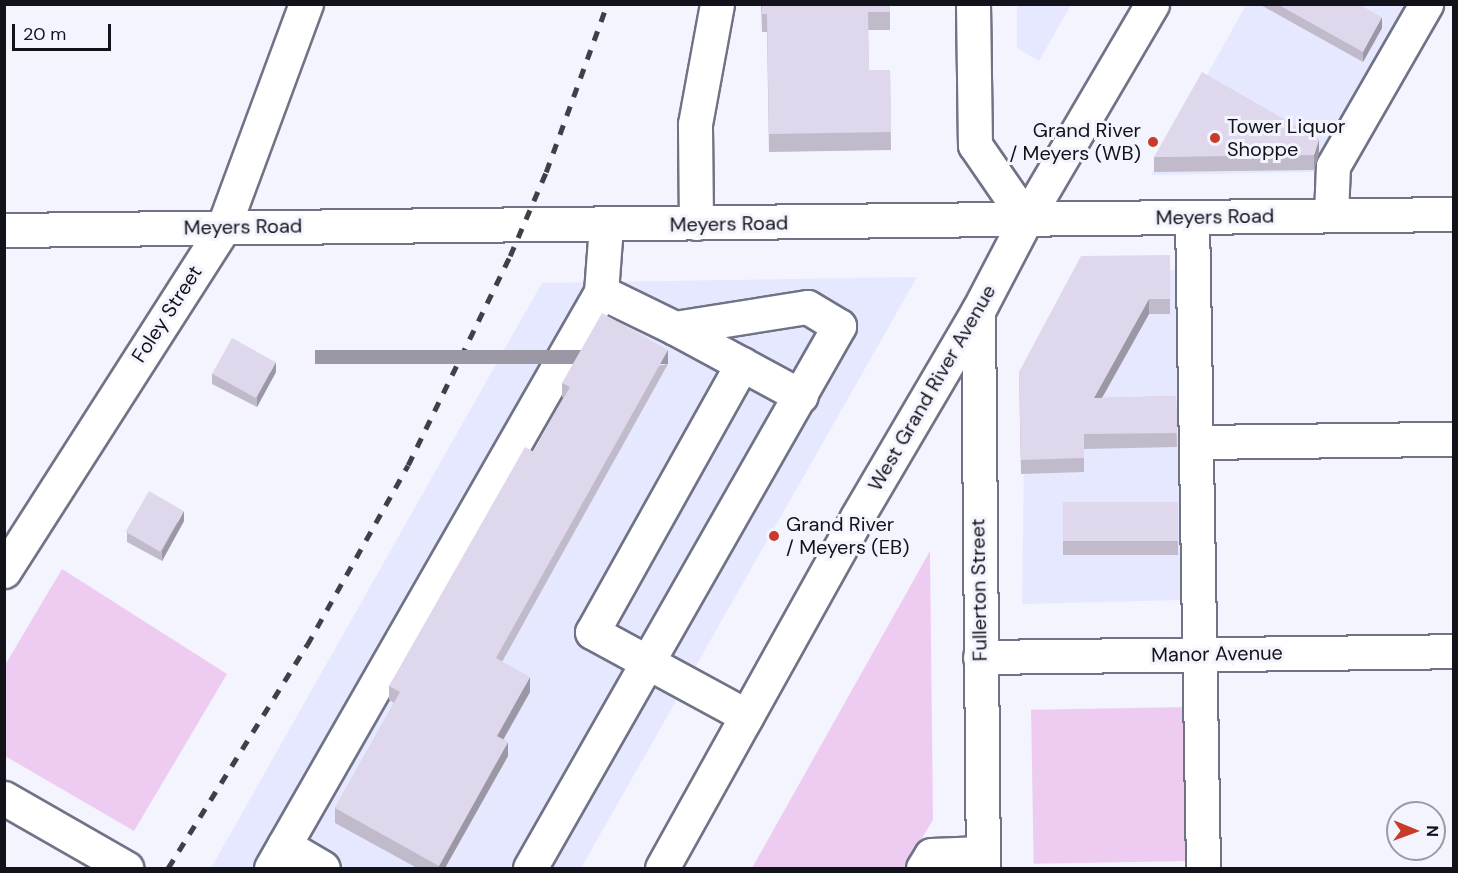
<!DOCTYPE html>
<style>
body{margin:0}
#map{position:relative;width:1458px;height:873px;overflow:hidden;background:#f3f4fd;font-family:"DM Sans",sans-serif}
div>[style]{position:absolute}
.built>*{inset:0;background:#e5e8ff}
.green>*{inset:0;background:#eeccf1;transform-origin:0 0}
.roads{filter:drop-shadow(2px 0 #707385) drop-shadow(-2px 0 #707385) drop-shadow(0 2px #707385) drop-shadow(0 -2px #707385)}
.minor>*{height:33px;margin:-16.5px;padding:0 16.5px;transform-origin:16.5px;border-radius:16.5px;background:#fff}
.major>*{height:33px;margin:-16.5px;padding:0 16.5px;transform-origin:16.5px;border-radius:16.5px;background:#fff}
.rail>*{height:4.5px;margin-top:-2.25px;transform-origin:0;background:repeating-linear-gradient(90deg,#3f4047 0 10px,transparent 0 20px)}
.wall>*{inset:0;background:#c0bacb;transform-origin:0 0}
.shaded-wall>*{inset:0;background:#9c97a5;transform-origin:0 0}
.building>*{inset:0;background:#dfd8ec;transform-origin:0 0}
.dots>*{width:16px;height:16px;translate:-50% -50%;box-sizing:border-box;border:3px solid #f3f4fd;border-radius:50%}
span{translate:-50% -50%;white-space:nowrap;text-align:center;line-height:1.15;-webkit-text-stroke:6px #f3f4fd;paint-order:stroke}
.poi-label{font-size:20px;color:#12131a}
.left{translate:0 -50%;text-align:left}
.right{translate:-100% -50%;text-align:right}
.street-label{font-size:20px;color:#12131a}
.frame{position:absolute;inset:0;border:6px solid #12131a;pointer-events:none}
.north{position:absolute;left:1386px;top:801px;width:60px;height:60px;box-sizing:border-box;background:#f3f4fd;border:2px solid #999aa2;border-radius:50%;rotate:91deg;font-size:16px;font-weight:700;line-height:24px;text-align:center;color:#12131a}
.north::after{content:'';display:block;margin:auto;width:21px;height:27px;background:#c73b28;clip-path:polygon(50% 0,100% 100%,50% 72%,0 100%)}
.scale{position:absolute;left:12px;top:24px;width:99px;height:27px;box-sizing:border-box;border:3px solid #12131a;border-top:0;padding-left:8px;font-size:18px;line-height:21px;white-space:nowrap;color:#12131a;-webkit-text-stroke:4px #f3f4fd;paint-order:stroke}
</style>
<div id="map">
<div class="built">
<i style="clip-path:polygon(1017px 5px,1071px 5px,1039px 61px,1017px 48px)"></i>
<i style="clip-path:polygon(1246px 5px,1415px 5px,1318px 172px,1151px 175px)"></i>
<i style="clip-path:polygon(1086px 270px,1179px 270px,1182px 600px,1022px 604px,1025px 390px)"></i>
<i style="clip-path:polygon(917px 277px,581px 868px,211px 868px,542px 283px)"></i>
</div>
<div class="green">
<i style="clip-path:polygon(930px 551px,933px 820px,904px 868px,752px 868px)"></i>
<i style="clip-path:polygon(62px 569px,227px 674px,134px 831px,5px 756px,5px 665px)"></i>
<i style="left:1189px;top:707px;width:154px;height:158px;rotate:89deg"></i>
</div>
<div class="roads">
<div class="minor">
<i style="left:973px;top:4px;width:141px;rotate:89.2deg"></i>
<i style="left:975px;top:145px;width:90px;rotate:55.4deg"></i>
<i style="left:1331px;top:215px;width:49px;rotate:-87.7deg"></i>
<i style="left:1333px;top:166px;width:187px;rotate:-60.1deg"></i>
<i style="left:1192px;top:217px;width:651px;rotate:89.03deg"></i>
<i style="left:696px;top:223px;width:99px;rotate:-90.6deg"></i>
<i style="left:695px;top:124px;width:122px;rotate:-79.6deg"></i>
<i style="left:4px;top:230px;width:1450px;rotate:-0.63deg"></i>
<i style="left:978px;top:311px;width:557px;rotate:89.49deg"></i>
<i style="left:675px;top:328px;width:143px;rotate:28.4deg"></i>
<i style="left:742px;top:364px;width:307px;rotate:119.2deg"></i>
<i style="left:592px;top:632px;width:176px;rotate:28.5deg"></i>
<i style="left:1196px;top:442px;width:258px;rotate:-0.7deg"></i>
<i style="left:4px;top:571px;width:407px;rotate:-57.4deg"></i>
<i style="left:223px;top:228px;width:239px;rotate:-69.7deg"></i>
<i style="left:980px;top:657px;width:474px;rotate:-0.7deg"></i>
<i style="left:4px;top:798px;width:141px;rotate:29.8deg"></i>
<i style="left:284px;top:845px;width:45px;rotate:30.5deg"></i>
<i style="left:271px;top:868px;width:664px;rotate:-60.19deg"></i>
<i style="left:530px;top:868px;width:624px;rotate:-60.31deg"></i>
<i style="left:839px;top:326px;width:37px;rotate:-149deg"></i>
<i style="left:807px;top:307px;width:134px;rotate:171deg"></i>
<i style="left:675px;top:328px;width:82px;rotate:-154.1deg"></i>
<i style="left:601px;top:292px;width:66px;rotate:-85.7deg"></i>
<i style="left:923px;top:868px;width:15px;rotate:-58deg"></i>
<i style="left:931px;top:855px;width:52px;rotate:-2.2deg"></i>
</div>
<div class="major">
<i style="left:662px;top:868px;width:402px;rotate:-60.9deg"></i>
<i style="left:857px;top:517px;width:239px;rotate:-59.6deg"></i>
<i style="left:978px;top:311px;width:104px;rotate:-62.4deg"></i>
<i style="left:1026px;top:219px;width:249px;rotate:-59.6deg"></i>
</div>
</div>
<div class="rail">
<i style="left:168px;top:868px;width:263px;rotate:-58.1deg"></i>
<i style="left:307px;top:645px;width:206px;rotate:-60.7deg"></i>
<i style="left:408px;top:465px;width:233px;rotate:-64deg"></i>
<i style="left:510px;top:256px;width:91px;rotate:-66.8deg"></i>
<i style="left:546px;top:172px;width:179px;rotate:-70deg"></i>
</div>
<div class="wall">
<i style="clip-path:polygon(761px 4px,890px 4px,890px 30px,868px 30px,869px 70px,890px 70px,891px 150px,769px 152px,767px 32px,762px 32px)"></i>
<i style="clip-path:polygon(1259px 4px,1334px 4px,1382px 28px,1363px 62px)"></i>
<i style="clip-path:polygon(1319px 153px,1314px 170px,1154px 172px,1154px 157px)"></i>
<i style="clip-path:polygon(1170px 255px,1170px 314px,1149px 314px,1102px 398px,1176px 396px,1177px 447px,1084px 449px,1084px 472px,1021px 474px,1019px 372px)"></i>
<i style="clip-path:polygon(668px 364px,502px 662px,530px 692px,504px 739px,508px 756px,445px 868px,417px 868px,335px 823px,335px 808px,394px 703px,389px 700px,389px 686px,534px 452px,564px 398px,562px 397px,562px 383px)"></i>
<i style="clip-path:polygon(276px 372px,257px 407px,212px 384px,212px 374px)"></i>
<i style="left:1063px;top:502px;width:115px;height:53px"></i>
<i style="clip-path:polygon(184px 521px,162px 561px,127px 542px,127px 532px)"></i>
</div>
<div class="shaded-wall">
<i style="clip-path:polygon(1382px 17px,1382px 28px,1363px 62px,1363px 52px)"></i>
<i style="clip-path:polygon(1319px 139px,1319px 153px,1314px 170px,1314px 155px)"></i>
<i style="clip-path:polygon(1149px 299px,1149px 314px,1094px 412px,1094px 398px)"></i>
<i style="left:668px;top:350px;width:14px;height:353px;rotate:90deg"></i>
<i style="clip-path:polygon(276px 362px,276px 372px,257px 407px,257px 397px)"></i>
<i style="clip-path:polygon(184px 511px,184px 521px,162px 561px,162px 551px)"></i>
<i style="clip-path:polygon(530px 677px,530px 692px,497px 750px,497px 736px)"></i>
<i style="clip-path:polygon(508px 742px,508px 756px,445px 868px,439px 868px,439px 866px)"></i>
</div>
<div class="building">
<i style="clip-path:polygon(762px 4px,890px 4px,890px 12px,868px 12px,869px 70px,890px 70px,891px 132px,769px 134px,767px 14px,762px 14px)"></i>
<i style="clip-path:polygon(1277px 4px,1334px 4px,1340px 7px,1341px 4px,1358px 4px,1382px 17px,1363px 52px)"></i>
<i style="clip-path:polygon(1202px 72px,1319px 139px,1314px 155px,1154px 157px)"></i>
<i style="clip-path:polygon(1170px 255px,1170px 299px,1149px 299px,1094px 398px,1176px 396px,1177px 433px,1084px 434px,1084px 458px,1021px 460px,1019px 372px,1081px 256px)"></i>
<i style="clip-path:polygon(602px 313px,668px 350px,496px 658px,530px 677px,497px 736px,508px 742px,439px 866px,335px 808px,400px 692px,389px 686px,525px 447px,534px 452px,570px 387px,562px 383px)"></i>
<i style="left:232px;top:338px;width:50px;height:41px;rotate:29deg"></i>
<i style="left:149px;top:491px;width:40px;height:47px;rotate:30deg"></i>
<i style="left:1063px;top:502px;width:115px;height:39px"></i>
</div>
<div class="dots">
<i style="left:1215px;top:138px;background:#c73b28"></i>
<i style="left:1153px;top:142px;background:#c73b28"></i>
<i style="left:774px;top:536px;background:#c73b28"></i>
</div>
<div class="poi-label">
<span class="left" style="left:1227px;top:138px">Tower Liquor<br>Shoppe</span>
<span class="right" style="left:1141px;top:142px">Grand River<br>/ Meyers (WB)</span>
<span class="left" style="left:786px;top:536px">Grand River<br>/ Meyers (EB)</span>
</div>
<div class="street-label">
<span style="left:1215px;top:217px;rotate:-1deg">Meyers Road</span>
<span style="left:729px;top:224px;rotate:-1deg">Meyers Road</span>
<span style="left:243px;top:227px;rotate:-1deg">Meyers Road</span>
<span style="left:167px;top:314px;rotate:-57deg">Foley Street</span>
<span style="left:932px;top:388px;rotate:-60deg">West Grand River Avenue</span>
<span style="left:979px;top:590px;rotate:-91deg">Fullerton Street</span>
<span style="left:1217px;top:654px;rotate:-1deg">Manor Avenue</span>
</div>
<div class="frame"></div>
<div class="north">N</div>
<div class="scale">20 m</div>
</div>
